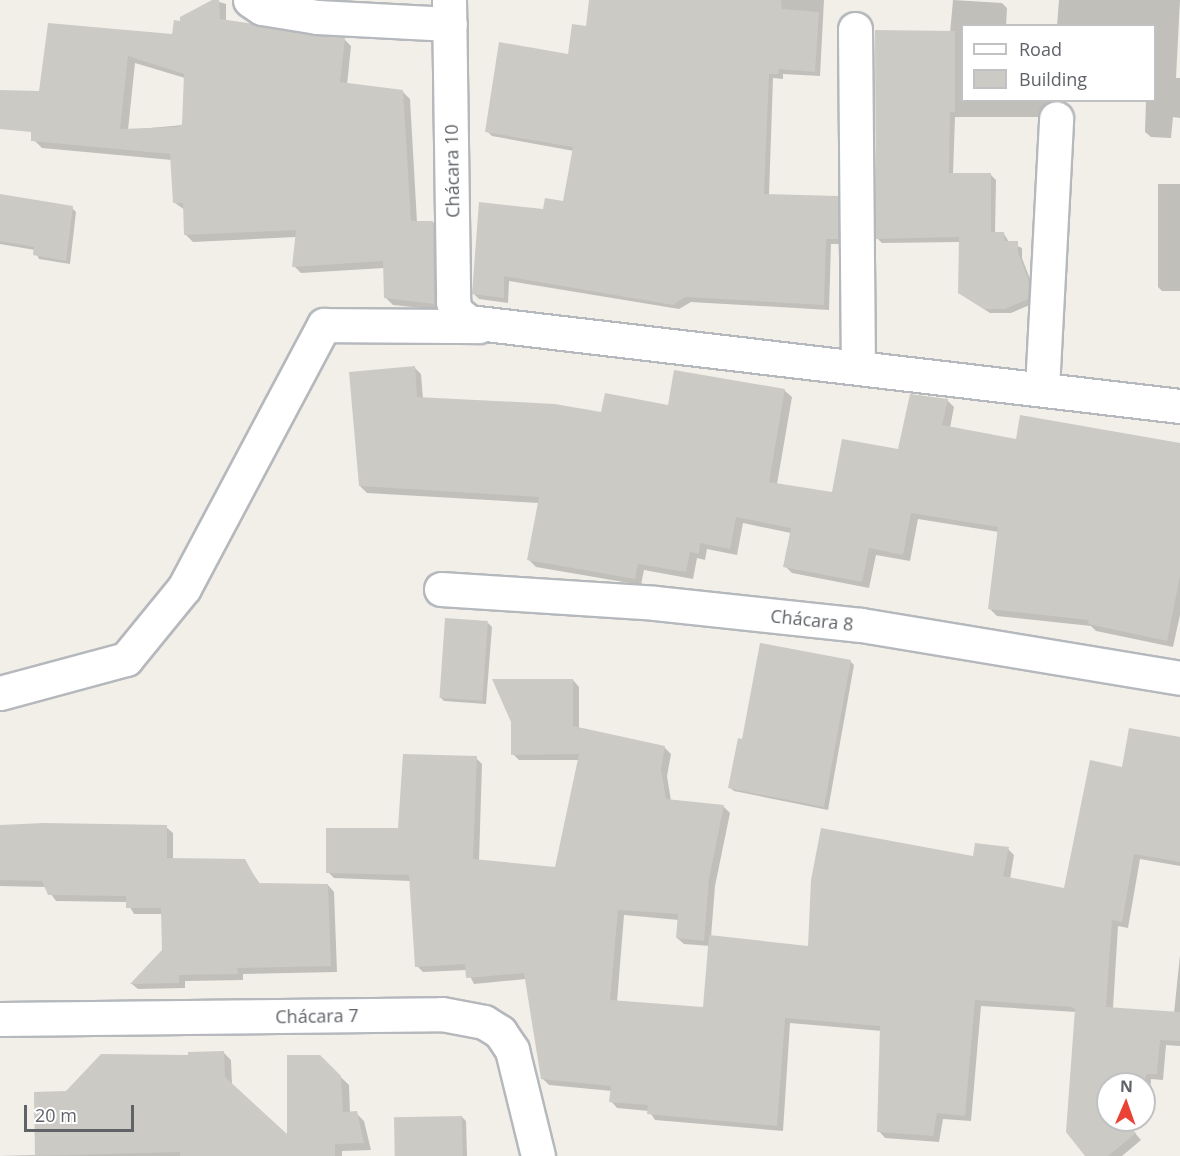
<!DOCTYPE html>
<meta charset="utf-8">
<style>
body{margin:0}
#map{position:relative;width:1180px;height:1156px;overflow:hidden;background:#f1efe8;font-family:"Open Sans",sans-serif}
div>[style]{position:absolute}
.shadow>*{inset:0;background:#0003}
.building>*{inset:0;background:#cccac5;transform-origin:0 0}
.roads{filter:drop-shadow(2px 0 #b5b8bc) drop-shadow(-2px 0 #b5b8bc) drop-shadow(0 2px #b5b8bc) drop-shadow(0 -2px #b5b8bc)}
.minor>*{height:33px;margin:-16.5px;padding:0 16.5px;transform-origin:16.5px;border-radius:16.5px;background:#fff}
span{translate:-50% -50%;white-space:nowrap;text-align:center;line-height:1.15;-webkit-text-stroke:4.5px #fff;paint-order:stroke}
.street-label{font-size:18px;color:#5f6368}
.legend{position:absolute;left:961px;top:24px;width:195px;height:78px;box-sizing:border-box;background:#fff;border:2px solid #bfc1c3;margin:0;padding:8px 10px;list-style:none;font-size:18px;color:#5f6368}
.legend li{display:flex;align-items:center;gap:12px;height:30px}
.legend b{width:30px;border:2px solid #bfc1c3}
.north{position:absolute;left:1096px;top:1072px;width:60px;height:60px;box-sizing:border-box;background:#fff;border:2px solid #bfc1c3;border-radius:50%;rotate:2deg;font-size:16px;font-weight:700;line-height:24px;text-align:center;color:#5f6368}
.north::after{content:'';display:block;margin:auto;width:21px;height:27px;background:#ea4335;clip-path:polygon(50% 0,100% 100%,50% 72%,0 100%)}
.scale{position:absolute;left:24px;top:1105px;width:110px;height:27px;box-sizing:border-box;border:3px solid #5f6368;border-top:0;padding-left:8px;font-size:18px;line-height:21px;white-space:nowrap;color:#5f6368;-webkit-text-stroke:4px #fff;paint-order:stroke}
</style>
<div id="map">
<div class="shadow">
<i style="clip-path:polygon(evenodd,213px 0,226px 4px,226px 21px,344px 39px,351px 46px,347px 85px,403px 92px,410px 99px,417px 222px,433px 222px,440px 230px,441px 310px,393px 305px,386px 298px,384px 268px,301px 273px,294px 266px,296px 237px,193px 242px,185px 234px,185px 210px,175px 203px,172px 160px,42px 148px,35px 141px,49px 25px,174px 36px,181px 23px,213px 0,135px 63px,185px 78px,183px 125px,128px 130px,135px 63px)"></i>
<i style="clip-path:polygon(590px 0,824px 0,820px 76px,783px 74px,783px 79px,773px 78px,769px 195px,837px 198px,842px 203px,843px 244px,831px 244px,829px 310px,691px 302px,679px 309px,509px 281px,508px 303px,479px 299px,473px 293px,544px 211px,564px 202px,574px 151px,492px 136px,487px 131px,500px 44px,569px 56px,587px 28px)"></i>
<i style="clip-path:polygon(953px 0,1002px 3px,1007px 8px,1006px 26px,962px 26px,962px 100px,1057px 100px,1057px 105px,1044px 117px,955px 117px,953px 174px,991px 175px,996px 180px,995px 234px,1004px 234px,1009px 242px,1022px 248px,1022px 258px,1033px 287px,1032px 304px,1011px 313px,990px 313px,959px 293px,960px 242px,882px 243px,877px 238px,950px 33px)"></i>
<i style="clip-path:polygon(1059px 0,1180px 0,1176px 78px,1180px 78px,1180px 118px,1173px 117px,1171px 138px,1151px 137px,1145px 132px,1146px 100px,1154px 100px,1154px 26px,1057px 26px)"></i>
<i style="clip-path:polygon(1158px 184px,1180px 184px,1180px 291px,1162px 291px,1158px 287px)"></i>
<i style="clip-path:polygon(0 197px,72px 208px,76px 212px,70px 264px,39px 259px,35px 250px,0 244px)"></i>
<i style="clip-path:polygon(414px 367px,421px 374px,423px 399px,603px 414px,784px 390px,792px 397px,777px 484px,833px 494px,900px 451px,947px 400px,954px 407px,950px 428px,1017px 440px,1180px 444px,1180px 615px,1173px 647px,1096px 631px,1091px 626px,997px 616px,990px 609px,999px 532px,918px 519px,910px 561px,876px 555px,869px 588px,792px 573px,785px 566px,791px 533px,743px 523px,737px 555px,707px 549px,705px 560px,697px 558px,693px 579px,644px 570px,641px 585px,536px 567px,529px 560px,539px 503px,367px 493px,360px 486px)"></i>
<i style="clip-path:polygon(488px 623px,492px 627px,486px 704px,444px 701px,440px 697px)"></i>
<i style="clip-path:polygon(850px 661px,854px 665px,828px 810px,734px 791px,729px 787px)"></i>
<i style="clip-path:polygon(evenodd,573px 680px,579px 687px,579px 729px,665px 748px,671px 754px,667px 776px,671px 801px,724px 807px,730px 813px,715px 886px,711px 937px,809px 947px,974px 858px,1008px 849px,1014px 855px,1010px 879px,1065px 890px,1123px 769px,1180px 739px,1180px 866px,1140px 859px,1128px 928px,1118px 926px,1113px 1008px,1174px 1013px,1180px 955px,1180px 1046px,1166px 1045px,1163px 1080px,1151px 1079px,1150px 1098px,1144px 1103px,1144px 1084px,1108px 1084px,1108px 1120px,1124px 1120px,1141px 1140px,1122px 1156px,1087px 1156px,1076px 1012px,981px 1006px,971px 1121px,943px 1119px,939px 1142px,885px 1138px,879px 1131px,882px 1031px,790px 1023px,783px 1131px,655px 1120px,649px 1111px,617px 1108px,611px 1101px,612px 1091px,549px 1085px,542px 1078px,526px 979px,474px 984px,467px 970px,423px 972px,417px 966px,411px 881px,334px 878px,328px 872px,399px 830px,476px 758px,482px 764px,479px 861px,556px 868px,579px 760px,519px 760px,513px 754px,573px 680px,624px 915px,679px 920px,677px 938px,684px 944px,710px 946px,704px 1008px,617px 1002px,624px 915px)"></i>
<i style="clip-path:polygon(0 826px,166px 827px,173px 833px,173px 860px,244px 861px,260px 884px,328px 885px,334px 892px,337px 972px,243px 974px,243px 980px,185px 981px,185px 988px,138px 989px,132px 984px,164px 951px,163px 914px,134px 914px,127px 902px,56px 901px,46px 887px,0 886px)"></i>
<i style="clip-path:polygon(224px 1053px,231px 1060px,232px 1085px,289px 1137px,319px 1056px,349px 1085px,350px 1113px,356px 1113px,364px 1121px,371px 1150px,342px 1151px,342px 1156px,0 1156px,37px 1155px,66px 1092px,190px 1057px)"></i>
<i style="clip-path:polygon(462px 1117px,466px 1121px,467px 1156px,396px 1156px)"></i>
</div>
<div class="building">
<i style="clip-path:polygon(evenodd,212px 0,219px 0,220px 19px,345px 37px,340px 82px,403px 90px,411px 221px,433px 221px,434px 304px,384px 298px,383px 261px,292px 267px,296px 230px,184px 235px,183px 203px,173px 203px,170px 154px,31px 141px,31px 132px,0 129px,0 90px,39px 91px,48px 23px,172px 34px,174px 20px,180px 21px,180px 17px,212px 0,128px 56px,184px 74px,182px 124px,178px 127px,120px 129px,128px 56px)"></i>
<i style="clip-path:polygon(589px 0,781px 0,782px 9px,819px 12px,815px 72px,779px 69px,778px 74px,769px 74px,764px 194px,838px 196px,838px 239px,826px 239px,824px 305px,685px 297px,673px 305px,504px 276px,504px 298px,472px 294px,479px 202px,543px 209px,545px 198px,563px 201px,573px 147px,485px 132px,499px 42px,568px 54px,572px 24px,586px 26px)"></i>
<i style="clip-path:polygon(875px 30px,955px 31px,955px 112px,950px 112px,949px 173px,991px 173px,991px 232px,1004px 232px,1005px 241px,1018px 241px,1018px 252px,1029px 281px,1028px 299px,1005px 309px,984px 309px,958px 293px,959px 237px,876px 239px)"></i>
<i style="clip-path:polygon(0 194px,73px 206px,66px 261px,33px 255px,34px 247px,0 241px)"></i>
<i style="clip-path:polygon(415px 366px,417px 397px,555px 404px,601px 412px,605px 393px,668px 405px,674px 370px,785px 389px,769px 482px,832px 492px,842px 439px,898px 449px,910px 394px,948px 399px,942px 425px,1016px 439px,1020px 415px,1180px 443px,1180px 576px,1167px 641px,1088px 624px,1089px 620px,988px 609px,998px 527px,911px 513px,903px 555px,869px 548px,862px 582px,783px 567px,791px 528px,736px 517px,730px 549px,700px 543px,699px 554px,690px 552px,686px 572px,638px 564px,635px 579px,527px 560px,539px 497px,359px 486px,349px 372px)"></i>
<i style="left:445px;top:618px;width:43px;height:80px;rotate:4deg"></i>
<i style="clip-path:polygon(760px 643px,851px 660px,824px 807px,728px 788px,738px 738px,742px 739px)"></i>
<i style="clip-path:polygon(492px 679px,573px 679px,573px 726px,665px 746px,661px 769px,666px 799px,724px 805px,709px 879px,704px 941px,676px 938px,678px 914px,618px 910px,610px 1000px,703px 1007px,709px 935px,808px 946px,811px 880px,821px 828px,973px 856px,975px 843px,1009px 847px,1003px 876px,1064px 888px,1090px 760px,1122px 767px,1129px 728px,1180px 737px,1180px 862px,1134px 854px,1122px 922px,1112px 920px,1106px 1007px,1180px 1012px,1180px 1041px,1160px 1040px,1157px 1074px,1146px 1074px,1144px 1091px,1144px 1084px,1108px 1084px,1108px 1120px,1123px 1120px,1136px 1133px,1108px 1156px,1085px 1156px,1066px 1132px,1075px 1009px,1071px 1007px,975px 1000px,965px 1116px,937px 1113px,933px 1136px,877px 1132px,880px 1026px,785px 1018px,777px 1126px,647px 1114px,648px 1105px,609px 1102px,611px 1086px,541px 1079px,524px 973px,466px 978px,465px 964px,415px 967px,409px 875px,326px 873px,326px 828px,398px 828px,403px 754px,477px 756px,473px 859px,555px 867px,579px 754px,511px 755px,511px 722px)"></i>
<i style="clip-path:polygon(44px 823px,167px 825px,167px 858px,245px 859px,258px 883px,328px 884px,331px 966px,237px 968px,238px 974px,179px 975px,179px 983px,130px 984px,162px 950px,161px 908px,126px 908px,126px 896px,48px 895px,42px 881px,0 880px,0 825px)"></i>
<i style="clip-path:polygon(224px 1051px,225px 1077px,287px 1134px,287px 1055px,320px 1055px,341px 1076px,343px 1112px,357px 1111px,364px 1143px,335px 1144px,335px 1156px,180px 1156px,180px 1152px,35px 1156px,34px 1092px,66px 1091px,101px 1054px,188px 1055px,188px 1052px)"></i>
<i style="left:462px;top:1116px;width:40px;height:68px;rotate:89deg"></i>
</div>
<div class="roads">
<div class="minor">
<i style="left:250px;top:0;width:14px;rotate:34deg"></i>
<i style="left:262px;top:8px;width:56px;rotate:9.3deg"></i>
<i style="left:317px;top:17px;width:133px;rotate:3deg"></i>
<i style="left:449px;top:0;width:302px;rotate:89.2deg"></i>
<i style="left:453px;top:302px;width:10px;rotate:73deg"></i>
<i style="left:456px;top:312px;width:16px;rotate:38deg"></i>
<i style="left:469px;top:322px;width:716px;rotate:6.74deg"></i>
<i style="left:855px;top:29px;width:338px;rotate:89.5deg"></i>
<i style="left:1042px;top:389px;width:271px;rotate:-87deg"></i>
<i style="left:441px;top:589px;width:214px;rotate:3.7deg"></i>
<i style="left:655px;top:603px;width:207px;rotate:6.1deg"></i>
<i style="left:861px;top:625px;width:323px;rotate:9.4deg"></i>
<i style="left:0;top:693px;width:131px;rotate:-15.1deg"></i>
<i style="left:126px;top:659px;width:92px;rotate:-50.8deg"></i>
<i style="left:184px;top:588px;width:298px;rotate:-62deg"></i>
<i style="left:324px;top:325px;width:155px;rotate:0.4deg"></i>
<i style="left:0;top:1019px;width:442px;rotate:-0.6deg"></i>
<i style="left:442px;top:1014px;width:43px;rotate:10.8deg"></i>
<i style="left:484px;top:1022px;width:19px;rotate:32deg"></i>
<i style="left:500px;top:1032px;width:22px;rotate:56deg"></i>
<i style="left:512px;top:1050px;width:109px;rotate:76.2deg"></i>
</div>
</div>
<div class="street-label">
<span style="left:452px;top:171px;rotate:-91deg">Chácara 10</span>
<span style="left:812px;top:620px;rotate:6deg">Chácara 8</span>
<span style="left:317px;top:1016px;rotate:-1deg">Chácara 7</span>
</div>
<ul class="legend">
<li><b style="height:8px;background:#fff"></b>Road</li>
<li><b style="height:16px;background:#cccac5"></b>Building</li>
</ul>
<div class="north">N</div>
<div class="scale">20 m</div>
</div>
